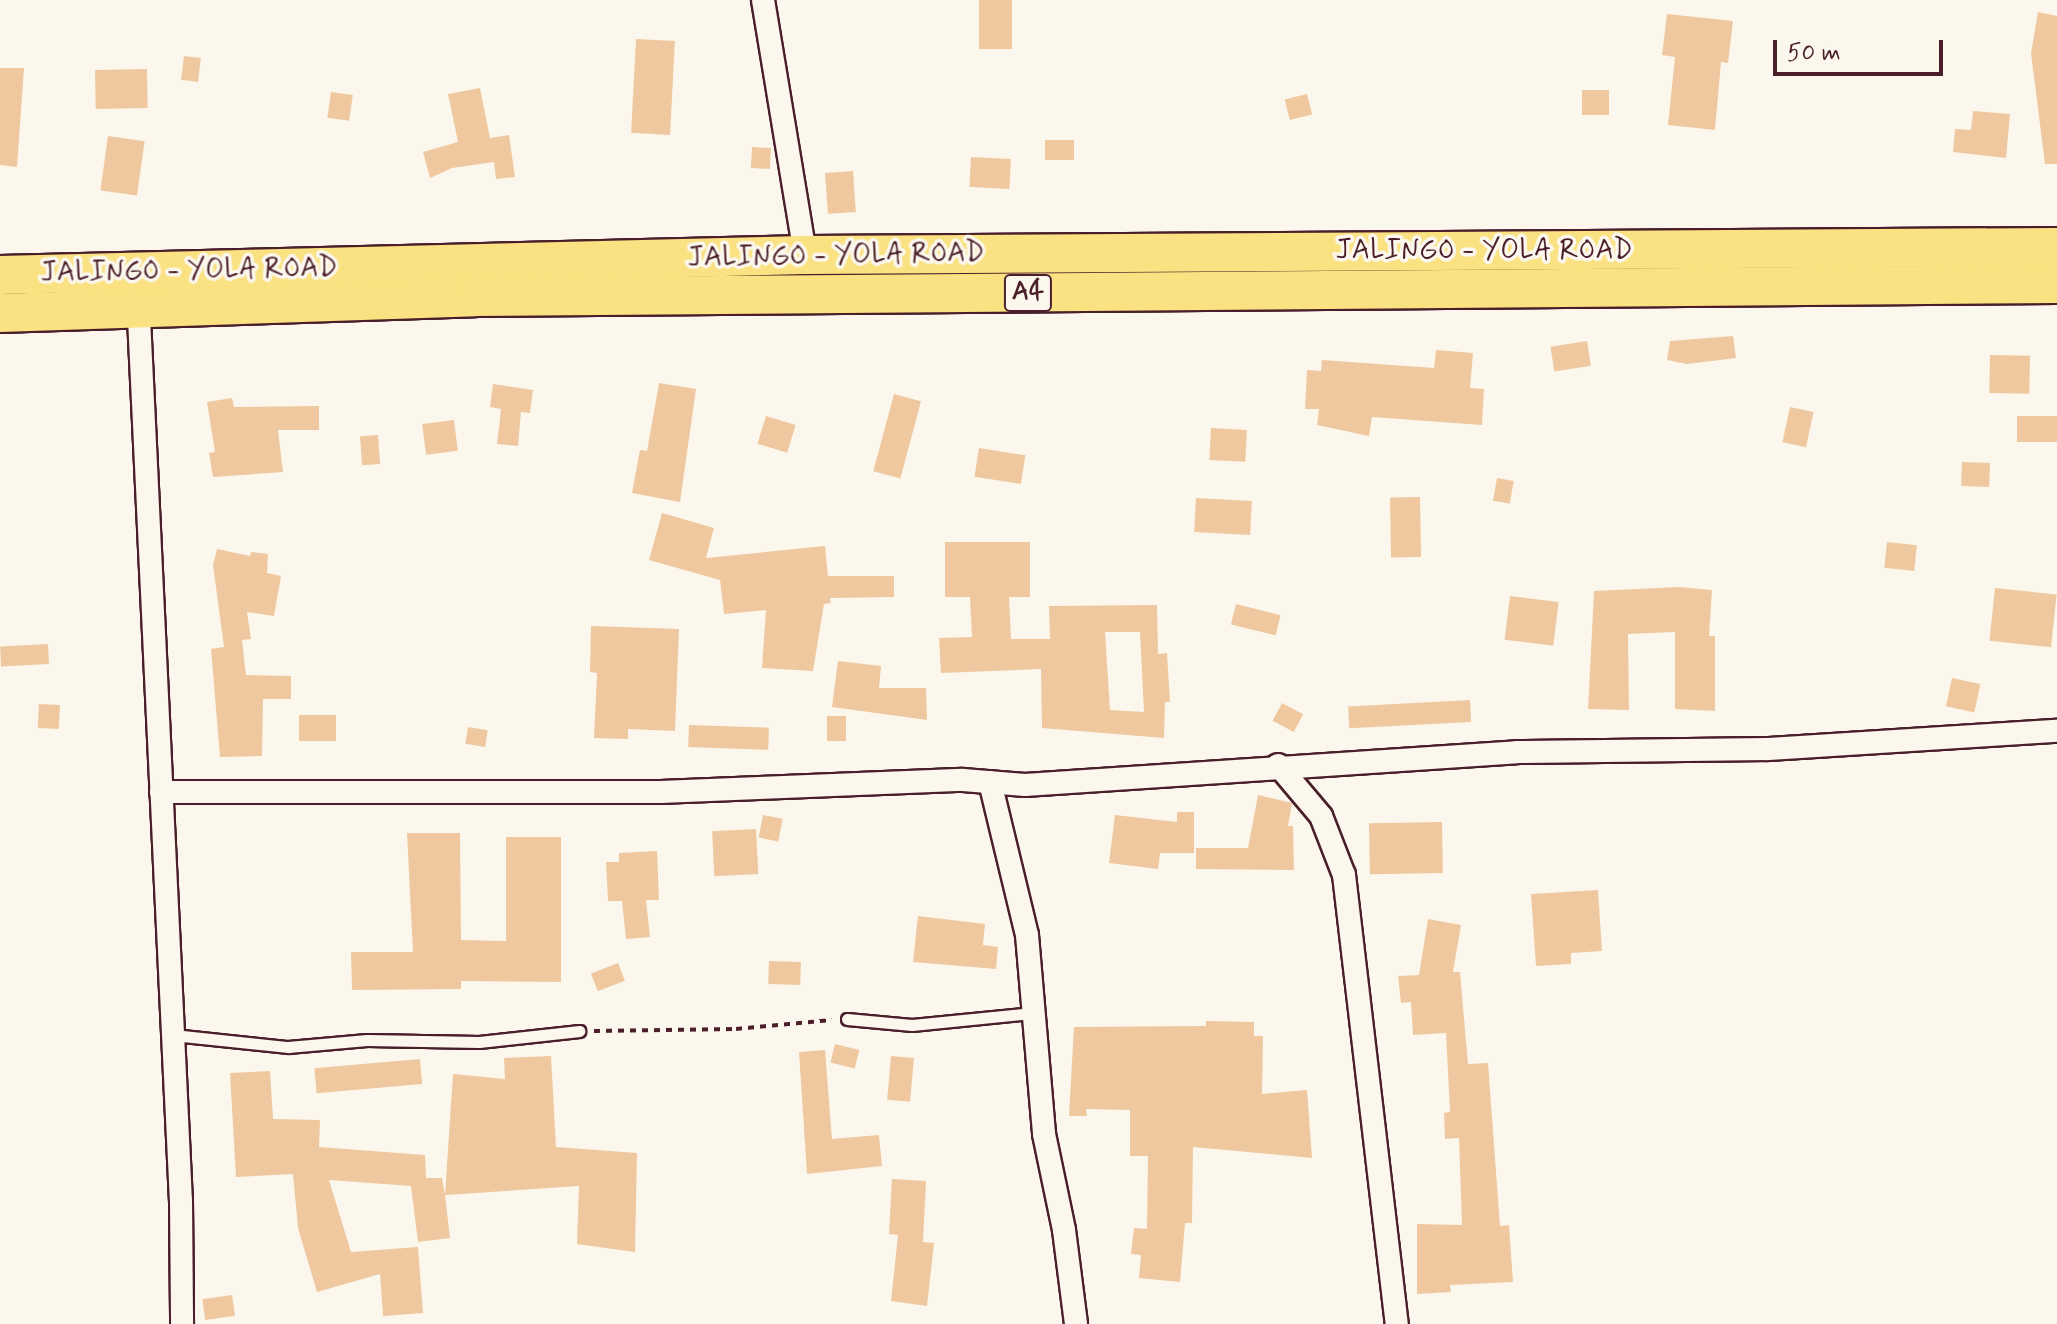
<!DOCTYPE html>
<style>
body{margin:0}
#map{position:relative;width:2057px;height:1324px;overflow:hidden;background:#fbf7ec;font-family:Mynerve,sans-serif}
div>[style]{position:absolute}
.building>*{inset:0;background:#f0c8a0;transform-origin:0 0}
.path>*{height:4px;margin-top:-2px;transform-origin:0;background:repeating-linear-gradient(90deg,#4a1f2b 0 6px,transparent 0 12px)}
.roads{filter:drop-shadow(2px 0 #4a1f2b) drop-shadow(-2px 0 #4a1f2b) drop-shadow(0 2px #4a1f2b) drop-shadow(0 -2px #4a1f2b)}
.service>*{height:11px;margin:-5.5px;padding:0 5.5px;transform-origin:5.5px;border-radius:5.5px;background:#fbf7ec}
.minor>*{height:22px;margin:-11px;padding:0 11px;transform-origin:11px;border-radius:11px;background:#fbf7ec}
.trunk>*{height:38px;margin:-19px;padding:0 19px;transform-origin:19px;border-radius:19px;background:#fae181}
span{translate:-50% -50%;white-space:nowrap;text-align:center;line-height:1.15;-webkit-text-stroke:7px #fbf7ec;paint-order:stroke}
.shield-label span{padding:2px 6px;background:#fbf7ec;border:2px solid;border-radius:6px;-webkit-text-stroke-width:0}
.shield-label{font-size:26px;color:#4a1f2b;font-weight:700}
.street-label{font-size:28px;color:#4a1f2b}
.scale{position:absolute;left:1773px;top:40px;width:170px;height:36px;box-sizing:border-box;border:4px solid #4a1f2b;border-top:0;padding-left:10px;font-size:24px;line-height:28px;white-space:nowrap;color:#4a1f2b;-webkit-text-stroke:6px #fbf7ec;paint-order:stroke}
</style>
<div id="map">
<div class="building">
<i style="left:979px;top:0;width:33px;height:49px"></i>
<i style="clip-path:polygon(2038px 12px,2057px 16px,2057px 164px,2045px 164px,2031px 53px)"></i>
<i style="clip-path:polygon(1667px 14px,1733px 21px,1728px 63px,1721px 62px,1715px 130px,1668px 125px,1675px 57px,1662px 55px)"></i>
<i style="left:636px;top:39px;width:39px;height:94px;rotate:3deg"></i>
<i style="left:184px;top:56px;width:17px;height:24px;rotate:7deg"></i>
<i style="clip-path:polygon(0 68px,24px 68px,17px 167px,0 165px)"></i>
<i style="left:147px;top:69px;width:39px;height:52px;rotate:89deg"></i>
<i style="clip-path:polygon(480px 88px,490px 138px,509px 135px,515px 177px,496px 179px,494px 162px,452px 168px,430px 178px,423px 152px,458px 142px,448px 94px)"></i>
<i style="left:1582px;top:90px;width:27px;height:25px"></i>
<i style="left:331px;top:92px;width:22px;height:26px;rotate:8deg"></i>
<i style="left:1307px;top:94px;width:21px;height:23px;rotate:76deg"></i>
<i style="clip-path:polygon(1973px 111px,2010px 114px,2006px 158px,1953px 152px,1955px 129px,1971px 130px)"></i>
<i style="left:108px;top:136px;width:37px;height:55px;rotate:8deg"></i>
<i style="left:1045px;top:140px;width:29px;height:20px"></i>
<i style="left:752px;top:147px;width:19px;height:21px;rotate:3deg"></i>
<i style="left:971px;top:157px;width:40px;height:30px;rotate:3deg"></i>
<i style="left:853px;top:171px;width:41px;height:28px;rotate:86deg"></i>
<i style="clip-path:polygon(1733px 336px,1736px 358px,1687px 364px,1667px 360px,1670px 341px)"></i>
<i style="left:1587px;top:341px;width:25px;height:37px;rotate:81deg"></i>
<i style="clip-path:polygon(1436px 350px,1473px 353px,1470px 388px,1484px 389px,1482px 425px,1372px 417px,1369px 436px,1317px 425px,1319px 409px,1305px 409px,1307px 370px,1321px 371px,1322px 360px,1434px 368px)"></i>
<i style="left:1990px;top:355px;width:40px;height:38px;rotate:1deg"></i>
<i style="clip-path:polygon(659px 383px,696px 389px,680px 502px,632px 493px,640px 450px,647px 451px)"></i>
<i style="clip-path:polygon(493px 384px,533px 390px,530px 413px,521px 412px,518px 446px,497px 444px,501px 409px,490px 407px)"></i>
<i style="left:894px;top:394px;width:28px;height:80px;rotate:15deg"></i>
<i style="clip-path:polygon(232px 398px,234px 407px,319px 406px,319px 430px,278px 430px,283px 472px,213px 477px,209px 453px,215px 452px,207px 402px)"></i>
<i style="left:1790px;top:407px;width:24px;height:36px;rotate:12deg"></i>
<i style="left:766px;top:416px;width:31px;height:29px;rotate:17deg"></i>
<i style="left:2057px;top:416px;width:26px;height:40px;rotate:90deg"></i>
<i style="left:454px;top:420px;width:31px;height:32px;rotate:83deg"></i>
<i style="left:1211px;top:428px;width:36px;height:32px;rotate:3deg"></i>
<i style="left:378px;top:435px;width:29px;height:18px;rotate:86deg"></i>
<i style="left:979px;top:448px;width:47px;height:29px;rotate:9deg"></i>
<i style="left:1962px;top:462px;width:28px;height:24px;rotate:2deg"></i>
<i style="left:1497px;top:478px;width:17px;height:23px;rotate:10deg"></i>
<i style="left:1420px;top:497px;width:60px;height:30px;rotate:89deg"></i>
<i style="left:1196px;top:498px;width:56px;height:34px;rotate:3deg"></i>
<i style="clip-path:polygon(662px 513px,714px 528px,706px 558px,825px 546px,828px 576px,894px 576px,894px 597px,830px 598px,831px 603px,824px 604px,813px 671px,762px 668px,766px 610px,724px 614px,720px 580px,649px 560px)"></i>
<i style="clip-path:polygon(evenodd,945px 542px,1030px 542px,1030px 597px,1009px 597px,1011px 639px,1050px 639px,1049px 606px,1157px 605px,1158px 654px,1167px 653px,1170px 702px,1165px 702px,1164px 738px,1042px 728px,1041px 669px,941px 673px,939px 638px,972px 637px,970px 597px,945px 597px,945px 542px,1105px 632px,1140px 632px,1144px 712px,1110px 710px,1105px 632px)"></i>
<i style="left:1887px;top:542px;width:30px;height:26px;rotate:6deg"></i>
<i style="clip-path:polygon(217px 549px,250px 556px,251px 552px,268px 554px,267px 573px,281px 576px,274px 616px,247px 612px,251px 639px,242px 640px,246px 675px,291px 676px,291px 699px,263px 699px,262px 756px,220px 757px,211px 649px,224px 647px,213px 565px)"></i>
<i style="clip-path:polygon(1679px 587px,1712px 590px,1709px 636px,1715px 636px,1715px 711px,1675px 709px,1675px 632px,1628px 634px,1629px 710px,1588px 709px,1594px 591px)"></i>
<i style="left:1995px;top:588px;width:62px;height:53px;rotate:6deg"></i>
<i style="left:1510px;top:596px;width:49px;height:44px;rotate:7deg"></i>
<i style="left:1236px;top:604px;width:46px;height:21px;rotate:14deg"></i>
<i style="clip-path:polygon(591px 626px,679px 629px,675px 731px,628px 729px,628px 739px,594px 738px,597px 673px,590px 672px)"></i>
<i style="left:48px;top:644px;width:20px;height:48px;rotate:87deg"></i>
<i style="clip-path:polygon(838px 661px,881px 666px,879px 688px,926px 688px,927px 720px,832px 707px)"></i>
<i style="left:1952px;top:678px;width:29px;height:29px;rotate:12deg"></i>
<i style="left:1470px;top:700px;width:22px;height:122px;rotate:87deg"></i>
<i style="left:1282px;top:703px;width:24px;height:20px;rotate:28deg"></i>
<i style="left:39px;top:704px;width:21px;height:24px;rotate:3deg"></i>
<i style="left:299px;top:715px;width:37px;height:26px"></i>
<i style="left:827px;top:716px;width:19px;height:25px"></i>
<i style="left:689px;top:725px;width:80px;height:22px;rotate:2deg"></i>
<i style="left:468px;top:727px;width:20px;height:17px;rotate:9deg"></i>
<i style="clip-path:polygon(1258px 795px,1292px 803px,1288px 826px,1293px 826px,1294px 870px,1196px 869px,1196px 848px,1248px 848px)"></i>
<i style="clip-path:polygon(1177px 812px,1194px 812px,1194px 853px,1160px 853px,1158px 869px,1109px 863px,1115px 815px,1177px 822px)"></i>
<i style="left:763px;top:815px;width:20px;height:23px;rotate:11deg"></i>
<i style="left:1442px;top:822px;width:51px;height:73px;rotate:89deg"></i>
<i style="left:756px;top:829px;width:45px;height:44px;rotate:87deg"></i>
<i style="clip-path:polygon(407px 833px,460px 833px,461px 940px,506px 941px,506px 837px,561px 837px,561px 982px,461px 981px,461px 989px,352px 990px,351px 952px,413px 952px)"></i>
<i style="clip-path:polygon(657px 851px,659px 900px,646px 900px,650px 937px,626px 939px,622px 901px,608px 901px,606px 862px,619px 862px,619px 853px)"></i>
<i style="clip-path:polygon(1598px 890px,1602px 951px,1571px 953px,1571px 964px,1536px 966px,1531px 894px)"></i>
<i style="clip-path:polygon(918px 916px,985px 924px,983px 945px,998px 947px,996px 969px,913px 962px)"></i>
<i style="clip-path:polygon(1428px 919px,1461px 925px,1453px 972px,1460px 972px,1468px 1064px,1488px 1063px,1500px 1226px,1509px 1225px,1513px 1282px,1450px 1285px,1451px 1292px,1417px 1294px,1417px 1224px,1462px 1225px,1459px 1138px,1445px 1139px,1444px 1113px,1450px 1112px,1446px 1033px,1413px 1035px,1411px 1002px,1401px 1003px,1398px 976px,1419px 975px)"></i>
<i style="left:769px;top:961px;width:32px;height:23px;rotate:2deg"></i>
<i style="left:618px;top:963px;width:19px;height:29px;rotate:69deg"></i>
<i style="clip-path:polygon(1206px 1021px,1254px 1022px,1254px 1036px,1263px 1036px,1262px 1094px,1307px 1090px,1312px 1158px,1193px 1147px,1192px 1223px,1185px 1223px,1180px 1282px,1139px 1278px,1141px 1255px,1131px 1254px,1134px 1228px,1147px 1229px,1148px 1156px,1130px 1156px,1130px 1110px,1086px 1109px,1087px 1116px,1069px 1116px,1074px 1027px,1206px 1026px)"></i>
<i style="left:835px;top:1044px;width:25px;height:19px;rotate:14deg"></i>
<i style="clip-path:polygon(825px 1050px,832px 1139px,879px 1135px,882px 1166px,807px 1174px,799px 1052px)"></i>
<i style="clip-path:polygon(551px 1056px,556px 1147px,637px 1153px,635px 1252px,577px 1244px,579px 1186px,445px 1195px,450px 1238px,418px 1242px,411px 1186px,329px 1180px,351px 1252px,418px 1247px,423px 1313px,383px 1316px,380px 1274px,317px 1292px,298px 1228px,293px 1174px,236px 1177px,230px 1073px,270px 1071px,273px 1119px,320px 1120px,319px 1147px,425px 1155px,426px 1178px,442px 1178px,445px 1195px,453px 1074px,505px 1079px,504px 1058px)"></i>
<i style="left:891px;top:1056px;width:23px;height:44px;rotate:5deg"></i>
<i style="left:420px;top:1059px;width:25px;height:106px;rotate:85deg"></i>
<i style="clip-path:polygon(892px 1179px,926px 1181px,923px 1242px,934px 1243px,927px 1306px,891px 1301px,898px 1235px,889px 1234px)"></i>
<i style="left:232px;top:1295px;width:21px;height:30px;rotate:82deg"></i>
</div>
<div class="path">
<i style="left:594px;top:1031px;width:142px;rotate:-0.8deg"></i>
<i style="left:736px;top:1029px;width:96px;rotate:-5.4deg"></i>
</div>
<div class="roads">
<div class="service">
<i style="left:847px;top:1019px;width:65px;rotate:5.3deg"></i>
<i style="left:912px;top:1025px;width:122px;rotate:-5.7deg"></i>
<i style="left:173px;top:1035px;width:116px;rotate:6deg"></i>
<i style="left:288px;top:1047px;width:79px;rotate:-5.1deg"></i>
<i style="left:367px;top:1040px;width:112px;rotate:1deg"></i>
<i style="left:479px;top:1042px;width:101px;rotate:-6.3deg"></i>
</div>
<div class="minor">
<i style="left:763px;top:0;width:258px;rotate:80.6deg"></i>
<i style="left:138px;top:297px;width:905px;rotate:87.28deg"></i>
<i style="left:181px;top:1201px;width:123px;rotate:89.5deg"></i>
<i style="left:1278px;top:765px;width:67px;rotate:49.9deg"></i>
<i style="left:1321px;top:816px;width:63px;rotate:68.7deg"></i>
<i style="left:1344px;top:875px;width:452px;rotate:83.3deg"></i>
<i style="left:990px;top:782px;width:157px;rotate:76.4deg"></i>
<i style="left:1027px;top:935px;width:200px;rotate:85.1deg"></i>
<i style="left:1044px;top:1134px;width:98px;rotate:78.2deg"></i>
<i style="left:1064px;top:1230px;width:95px;rotate:82.7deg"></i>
<i style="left:161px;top:792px;width:499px"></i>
<i style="left:660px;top:792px;width:303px;rotate:-2.3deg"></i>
<i style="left:963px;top:780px;width:62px;rotate:4.6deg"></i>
<i style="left:1025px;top:785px;width:493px;rotate:-3.8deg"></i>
<i style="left:1517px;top:752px;width:251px;rotate:-0.7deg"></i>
<i style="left:1768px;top:749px;width:290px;rotate:-3.6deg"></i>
</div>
<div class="trunk">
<i style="left:0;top:275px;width:805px;rotate:-1.42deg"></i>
<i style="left:805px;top:255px;width:1252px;rotate:-0.37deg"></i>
<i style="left:0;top:313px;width:475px;rotate:-1.9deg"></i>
<i style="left:475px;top:297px;width:1582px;rotate:-0.47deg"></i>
</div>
</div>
<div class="shield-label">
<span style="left:1028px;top:293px">A4</span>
</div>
<div class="street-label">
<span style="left:1484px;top:251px">JALINGO - YOLA ROAD</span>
<span style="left:836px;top:256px;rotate:-1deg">JALINGO - YOLA ROAD</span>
<span style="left:189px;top:271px;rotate:-1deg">JALINGO - YOLA ROAD</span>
</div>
<div class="scale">50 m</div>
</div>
